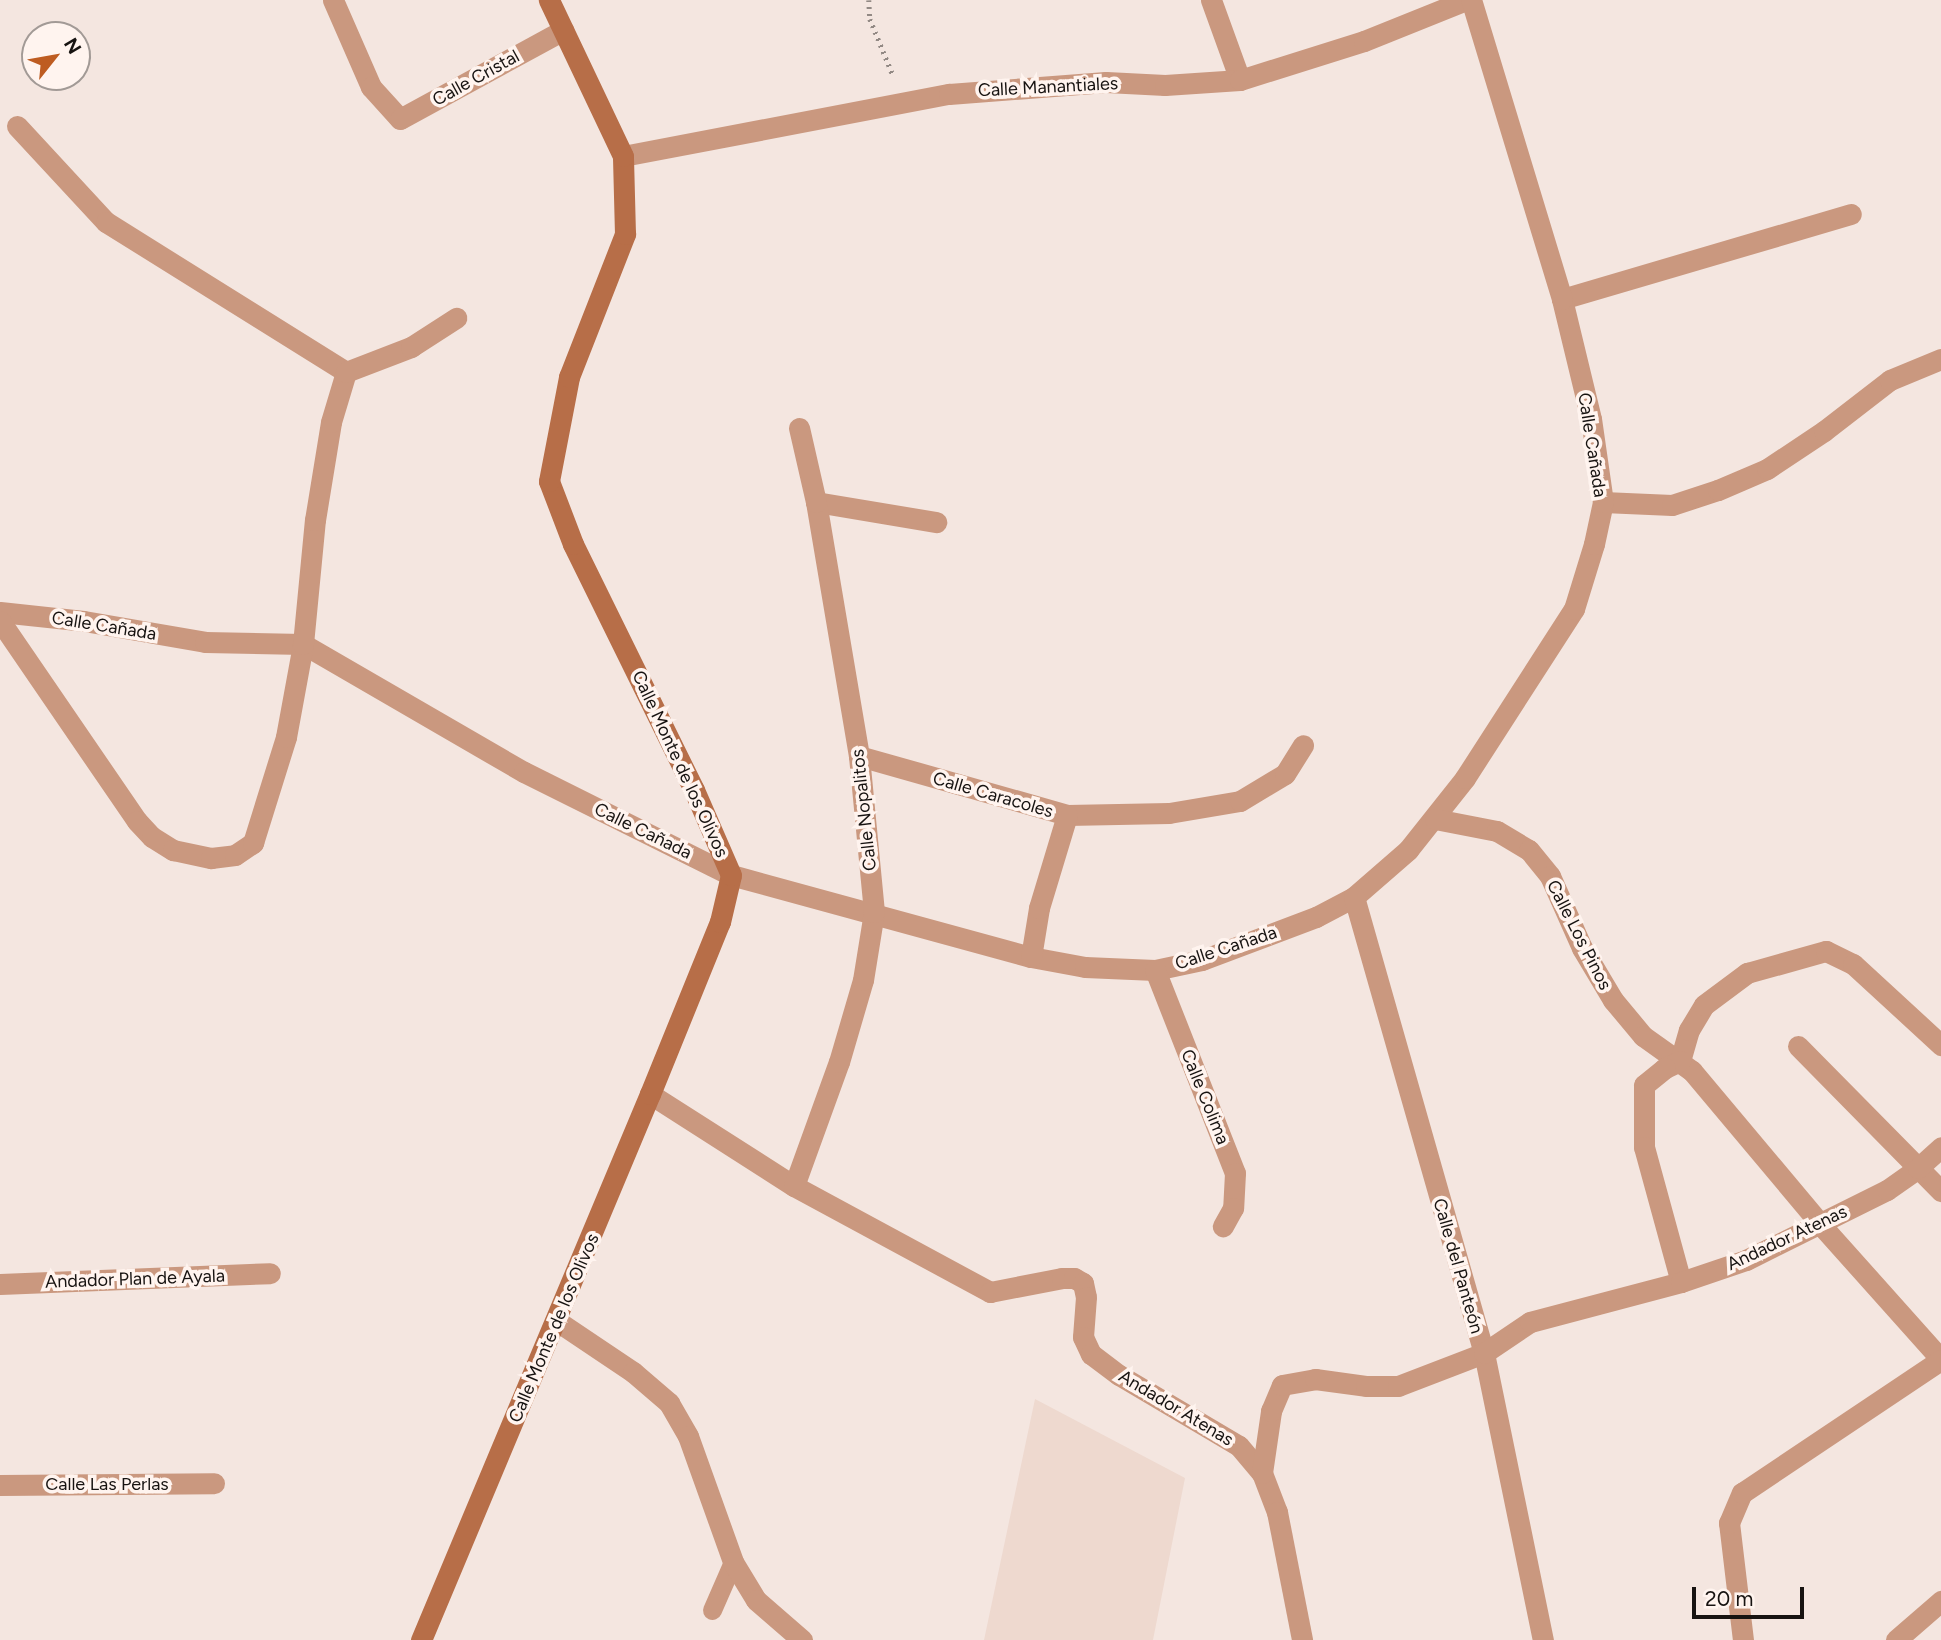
<!DOCTYPE html>
<meta charset="utf-8">
<style>
body{margin:0}
#map{position:relative;width:1941px;height:1640px;overflow:hidden;background:#f4e6e0;font-family:Figtree,sans-serif}
div>[style]{position:absolute}
.built>*{inset:0;background:#eed9cf}
.path>*{height:4.5px;margin-top:-2.25px;transform-origin:0;background:repeating-linear-gradient(90deg,#928984 0 2px,transparent 0 7px)}
.lane>*{height:19px;margin:-9.5px;padding:0 9.5px;transform-origin:9.5px;border-radius:9.5px;background:#ca987f}
.street>*{height:21px;margin:-10.5px;padding:0 10.5px;transform-origin:10.5px;border-radius:10.5px;background:#ca987f}
.secondary>*{height:21px;margin:-10.5px;padding:0 10.5px;transform-origin:10.5px;border-radius:10.5px;background:#b76e48}
span{translate:-50% -50%;white-space:nowrap;text-align:center;line-height:1.15;-webkit-text-stroke:7px #fff4ef;paint-order:stroke}
.street-label{font-size:18px;color:#171311}
.north{position:absolute;left:21px;top:21px;width:70px;height:70px;box-sizing:border-box;background:#fff4ef;border:2px solid #a29a96;border-radius:50%;rotate:59deg;font-size:19px;font-weight:700;line-height:28px;text-align:center;color:#171311}
.north::after{content:'';display:block;margin:auto;width:24px;height:32px;background:#be5c21;clip-path:polygon(50% 0,100% 100%,50% 72%,0 100%)}
.scale{position:absolute;left:1692px;top:1587px;width:112px;height:32px;box-sizing:border-box;border:4px solid #171311;border-top:0;padding-left:9px;font-size:21px;line-height:24px;white-space:nowrap;color:#171311;-webkit-text-stroke:5px #fff4ef;paint-order:stroke}
</style>
<div id="map">
<div class="built">
<i style="clip-path:polygon(1035px 1399px,1185px 1478px,1153px 1640px,984px 1640px)"></i>
</div>
<div class="path">
<i style="left:869px;top:0;width:19px;rotate:87deg"></i>
<i style="left:870px;top:19px;width:61px;rotate:67.7deg"></i>
</div>
<div class="lane">
<i style="left:712px;top:1610px;width:52px;rotate:-66.4deg"></i>
</div>
<div class="street">
<i style="left:333px;top:0;width:95px;rotate:66.4deg"></i>
<i style="left:371px;top:87px;width:43px;rotate:47.8deg"></i>
<i style="left:400px;top:119px;width:186px;rotate:-28.6deg"></i>
<i style="left:1211px;top:0;width:85px;rotate:70.1deg"></i>
<i style="left:17px;top:126px;width:131px;rotate:47.2deg"></i>
<i style="left:106px;top:222px;width:283px;rotate:32deg"></i>
<i style="left:623px;top:156px;width:332px;rotate:-10.8deg"></i>
<i style="left:949px;top:94px;width:157px;rotate:-4.4deg"></i>
<i style="left:1106px;top:82px;width:59px;rotate:2.9deg"></i>
<i style="left:1165px;top:85px;width:75px;rotate:-3.8deg"></i>
<i style="left:1240px;top:80px;width:130px;rotate:-17.5deg"></i>
<i style="left:1364px;top:41px;width:110px;rotate:-21.9deg"></i>
<i style="left:1562px;top:299px;width:301px;rotate:-16.4deg"></i>
<i style="left:816px;top:502px;width:122px;rotate:9.5deg"></i>
<i style="left:1603px;top:502px;width:69px;rotate:2.5deg"></i>
<i style="left:1672px;top:505px;width:48px;rotate:-18.1deg"></i>
<i style="left:1718px;top:490px;width:53px;rotate:-23.2deg"></i>
<i style="left:1767px;top:469px;width:69px;rotate:-33.7deg"></i>
<i style="left:1824px;top:431px;width:83px;rotate:-37.7deg"></i>
<i style="left:1890px;top:380px;width:55px;rotate:-22.4deg"></i>
<i style="left:0;top:612px;width:84px;rotate:6.1deg"></i>
<i style="left:84px;top:621px;width:123px;rotate:9.8deg"></i>
<i style="left:205px;top:642px;width:98px;rotate:1.2deg"></i>
<i style="left:303px;top:644px;width:255px;rotate:30.1deg"></i>
<i style="left:524px;top:772px;width:231px;rotate:26.5deg"></i>
<i style="left:731px;top:875px;width:311px;rotate:15.3deg"></i>
<i style="left:1031px;top:957px;width:55px;rotate:10.5deg"></i>
<i style="left:1085px;top:967px;width:70px;rotate:2.5deg"></i>
<i style="left:1155px;top:970px;width:48px;rotate:-12deg"></i>
<i style="left:1202px;top:960px;width:122px;rotate:-20.7deg"></i>
<i style="left:1316px;top:917px;width:43px;rotate:-27.8deg"></i>
<i style="left:1354px;top:897px;width:72px;rotate:-41deg"></i>
<i style="left:1408px;top:850px;width:92px;rotate:-51.6deg"></i>
<i style="left:1465px;top:778px;width:201px;rotate:-57.2deg"></i>
<i style="left:1574px;top:609px;width:68px;rotate:-72.9deg"></i>
<i style="left:1594px;top:544px;width:43px;rotate:-77.9deg"></i>
<i style="left:1603px;top:502px;width:84px;rotate:-98.2deg"></i>
<i style="left:1591px;top:419px;width:123px;rotate:-103.6deg"></i>
<i style="left:1562px;top:299px;width:313px;rotate:-106.9deg"></i>
<i style="left:0;top:621px;width:242px;rotate:55.6deg"></i>
<i style="left:137px;top:821px;width:22px;rotate:47deg"></i>
<i style="left:152px;top:837px;width:25px;rotate:32deg"></i>
<i style="left:173px;top:850px;width:39px;rotate:12deg"></i>
<i style="left:211px;top:858px;width:24px;rotate:-7deg"></i>
<i style="left:235px;top:855px;width:22px;rotate:-34deg"></i>
<i style="left:253px;top:843px;width:111px;rotate:-72.7deg"></i>
<i style="left:286px;top:737px;width:95px;rotate:-79.6deg"></i>
<i style="left:303px;top:644px;width:125px;rotate:-84.5deg"></i>
<i style="left:315px;top:520px;width:99px;rotate:-80.7deg"></i>
<i style="left:331px;top:422px;width:52px;rotate:-73.3deg"></i>
<i style="left:346px;top:372px;width:70px;rotate:-21deg"></i>
<i style="left:411px;top:347px;width:54px;rotate:-32.8deg"></i>
<i style="left:859px;top:756px;width:216px;rotate:15.8deg"></i>
<i style="left:1067px;top:815px;width:102px;rotate:-1.1deg"></i>
<i style="left:1169px;top:813px;width:72px;rotate:-9.6deg"></i>
<i style="left:1240px;top:801px;width:52px;rotate:-31deg"></i>
<i style="left:1285px;top:774px;width:34px;rotate:-58deg"></i>
<i style="left:1435px;top:819px;width:63px;rotate:11deg"></i>
<i style="left:1497px;top:831px;width:37px;rotate:31deg"></i>
<i style="left:1529px;top:850px;width:33px;rotate:51deg"></i>
<i style="left:1550px;top:876px;width:79px;rotate:66deg"></i>
<i style="left:1582px;top:948px;width:61px;rotate:59.2deg"></i>
<i style="left:1613px;top:1000px;width:47px;rotate:50.2deg"></i>
<i style="left:1643px;top:1036px;width:60px;rotate:35.5deg"></i>
<i style="left:1692px;top:1071px;width:201px;rotate:50deg"></i>
<i style="left:1821px;top:1225px;width:180px;rotate:48.2deg"></i>
<i style="left:1354px;top:897px;width:474px;rotate:74.1deg"></i>
<i style="left:1484px;top:1353px;width:293px;rotate:78.4deg"></i>
<i style="left:1031px;top:957px;width:50px;rotate:-80.7deg"></i>
<i style="left:1039px;top:908px;width:97px;rotate:-73.2deg"></i>
<i style="left:1155px;top:970px;width:218px;rotate:68.5deg"></i>
<i style="left:1235px;top:1173px;width:35px;rotate:93deg"></i>
<i style="left:1233px;top:1208px;width:21px;rotate:119deg"></i>
<i style="left:1798px;top:1046px;width:204px;rotate:45.4deg"></i>
<i style="left:1680px;top:1061px;width:32px;rotate:-74deg"></i>
<i style="left:1689px;top:1030px;width:29px;rotate:-59deg"></i>
<i style="left:1704px;top:1005px;width:54px;rotate:-36.7deg"></i>
<i style="left:1747px;top:973px;width:82px;rotate:-15.6deg"></i>
<i style="left:1826px;top:951px;width:30px;rotate:26deg"></i>
<i style="left:1853px;top:964px;width:120px;rotate:42.6deg"></i>
<i style="left:1680px;top:1061px;width:17px;rotate:155deg"></i>
<i style="left:1665px;top:1068px;width:27px;rotate:141deg"></i>
<i style="left:1644px;top:1085px;width:62px;rotate:90deg"></i>
<i style="left:1644px;top:1147px;width:140px;rotate:74.7deg"></i>
<i style="left:650px;top:1094px;width:171px;rotate:32.6deg"></i>
<i style="left:794px;top:1186px;width:223px;rotate:28.4deg"></i>
<i style="left:990px;top:1292px;width:73px;rotate:-11deg"></i>
<i style="left:1062px;top:1278px;width:12px"></i>
<i style="left:1074px;top:1278px;width:10px;rotate:29deg"></i>
<i style="left:1083px;top:1283px;width:14px;rotate:78deg"></i>
<i style="left:1086px;top:1297px;width:40px;rotate:94.3deg"></i>
<i style="left:1083px;top:1337px;width:19px;rotate:65deg"></i>
<i style="left:1091px;top:1354px;width:35px;rotate:37deg"></i>
<i style="left:1119px;top:1375px;width:139px;rotate:30.6deg"></i>
<i style="left:1239px;top:1446px;width:35px;rotate:50deg"></i>
<i style="left:1262px;top:1473px;width:42px;rotate:69deg"></i>
<i style="left:1277px;top:1512px;width:130px;rotate:78.9deg"></i>
<i style="left:794px;top:1186px;width:132px;rotate:-70.1deg"></i>
<i style="left:839px;top:1062px;width:85px;rotate:-73.7deg"></i>
<i style="left:863px;top:980px;width:69px;rotate:-80.8deg"></i>
<i style="left:874px;top:912px;width:157px;rotate:-95.5deg"></i>
<i style="left:859px;top:756px;width:258px;rotate:-99.6deg"></i>
<i style="left:816px;top:502px;width:76px;rotate:-102.9deg"></i>
<i style="left:0;top:1284px;width:270px;rotate:-2.3deg"></i>
<i style="left:557px;top:1321px;width:92px;rotate:33.9deg"></i>
<i style="left:633px;top:1372px;width:48px;rotate:40.7deg"></i>
<i style="left:669px;top:1403px;width:38px;rotate:60deg"></i>
<i style="left:688px;top:1436px;width:134px;rotate:70.3deg"></i>
<i style="left:733px;top:1562px;width:44px;rotate:58.8deg"></i>
<i style="left:756px;top:1600px;width:61px;rotate:41deg"></i>
<i style="left:1262px;top:1473px;width:63px;rotate:-81.7deg"></i>
<i style="left:1271px;top:1411px;width:28px;rotate:-67deg"></i>
<i style="left:1282px;top:1385px;width:34px;rotate:-10deg"></i>
<i style="left:1315px;top:1379px;width:51px;rotate:7.8deg"></i>
<i style="left:1366px;top:1386px;width:32px"></i>
<i style="left:1398px;top:1386px;width:92px;rotate:-21deg"></i>
<i style="left:1484px;top:1353px;width:55px;rotate:-34deg"></i>
<i style="left:1530px;top:1322px;width:156px;rotate:-14.8deg"></i>
<i style="left:1681px;top:1282px;width:69px;rotate:-18.7deg"></i>
<i style="left:1746px;top:1260px;width:157px;rotate:-26.4deg"></i>
<i style="left:1887px;top:1190px;width:38px;rotate:-35deg"></i>
<i style="left:1918px;top:1168px;width:31px;rotate:-42deg"></i>
<i style="left:0;top:1485px;width:214px;rotate:-0.5deg"></i>
<i style="left:1743px;top:1640px;width:118px;rotate:-96.8deg"></i>
<i style="left:1729px;top:1523px;width:33px;rotate:-67deg"></i>
<i style="left:1742px;top:1493px;width:239px;rotate:-33.8deg"></i>
<i style="left:1896px;top:1640px;width:60px;rotate:-40.9deg"></i>
</div>
<div class="secondary">
<i style="left:421px;top:1640px;width:592px;rotate:-67.25deg"></i>
<i style="left:650px;top:1094px;width:186px;rotate:-67.9deg"></i>
<i style="left:720px;top:922px;width:48px;rotate:-76.8deg"></i>
<i style="left:731px;top:875px;width:93px;rotate:-113.5deg"></i>
<i style="left:694px;top:790px;width:274px;rotate:-116.2deg"></i>
<i style="left:573px;top:544px;width:67px;rotate:-110.9deg"></i>
<i style="left:549px;top:481px;width:106px;rotate:-79.1deg"></i>
<i style="left:569px;top:377px;width:154px;rotate:-68.6deg"></i>
<i style="left:625px;top:234px;width:78px;rotate:-91.5deg"></i>
<i style="left:623px;top:156px;width:173px;rotate:-115.4deg"></i>
</div>
<div class="street-label">
<span style="left:476px;top:78px;rotate:-29deg">Calle Cristal</span>
<span style="left:1048px;top:87px;rotate:-3deg">Calle Manantiales</span>
<span style="left:1592px;top:445px;rotate:81deg">Calle Cañada</span>
<span style="left:104px;top:626px;rotate:9deg">Calle Cañada</span>
<span style="left:680px;top:764px;rotate:65deg">Calle Monte de los Olivos</span>
<span style="left:993px;top:795px;rotate:16deg">Calle Caracoles</span>
<span style="left:864px;top:810px;rotate:-96deg">Calle Nopalitos</span>
<span style="left:643px;top:831px;rotate:26deg">Calle Cañada</span>
<span style="left:1579px;top:935px;rotate:63deg">Calle Los Pinos</span>
<span style="left:1226px;top:948px;rotate:-18deg">Calle Cañada</span>
<span style="left:1205px;top:1097px;rotate:68deg">Calle Colima</span>
<span style="left:1787px;top:1238px;rotate:-25deg">Andador Atenas</span>
<span style="left:1458px;top:1266px;rotate:74deg">Calle del Panteón</span>
<span style="left:135px;top:1279px;rotate:-2deg">Andador Plan de Ayala</span>
<span style="left:554px;top:1328px;rotate:-67deg">Calle Monte de los Olivos</span>
<span style="left:1176px;top:1408px;rotate:31deg">Andador Atenas</span>
<span style="left:107px;top:1484px">Calle Las Perlas</span>
</div>
<div class="north">N</div>
<div class="scale">20 m</div>
</div>
